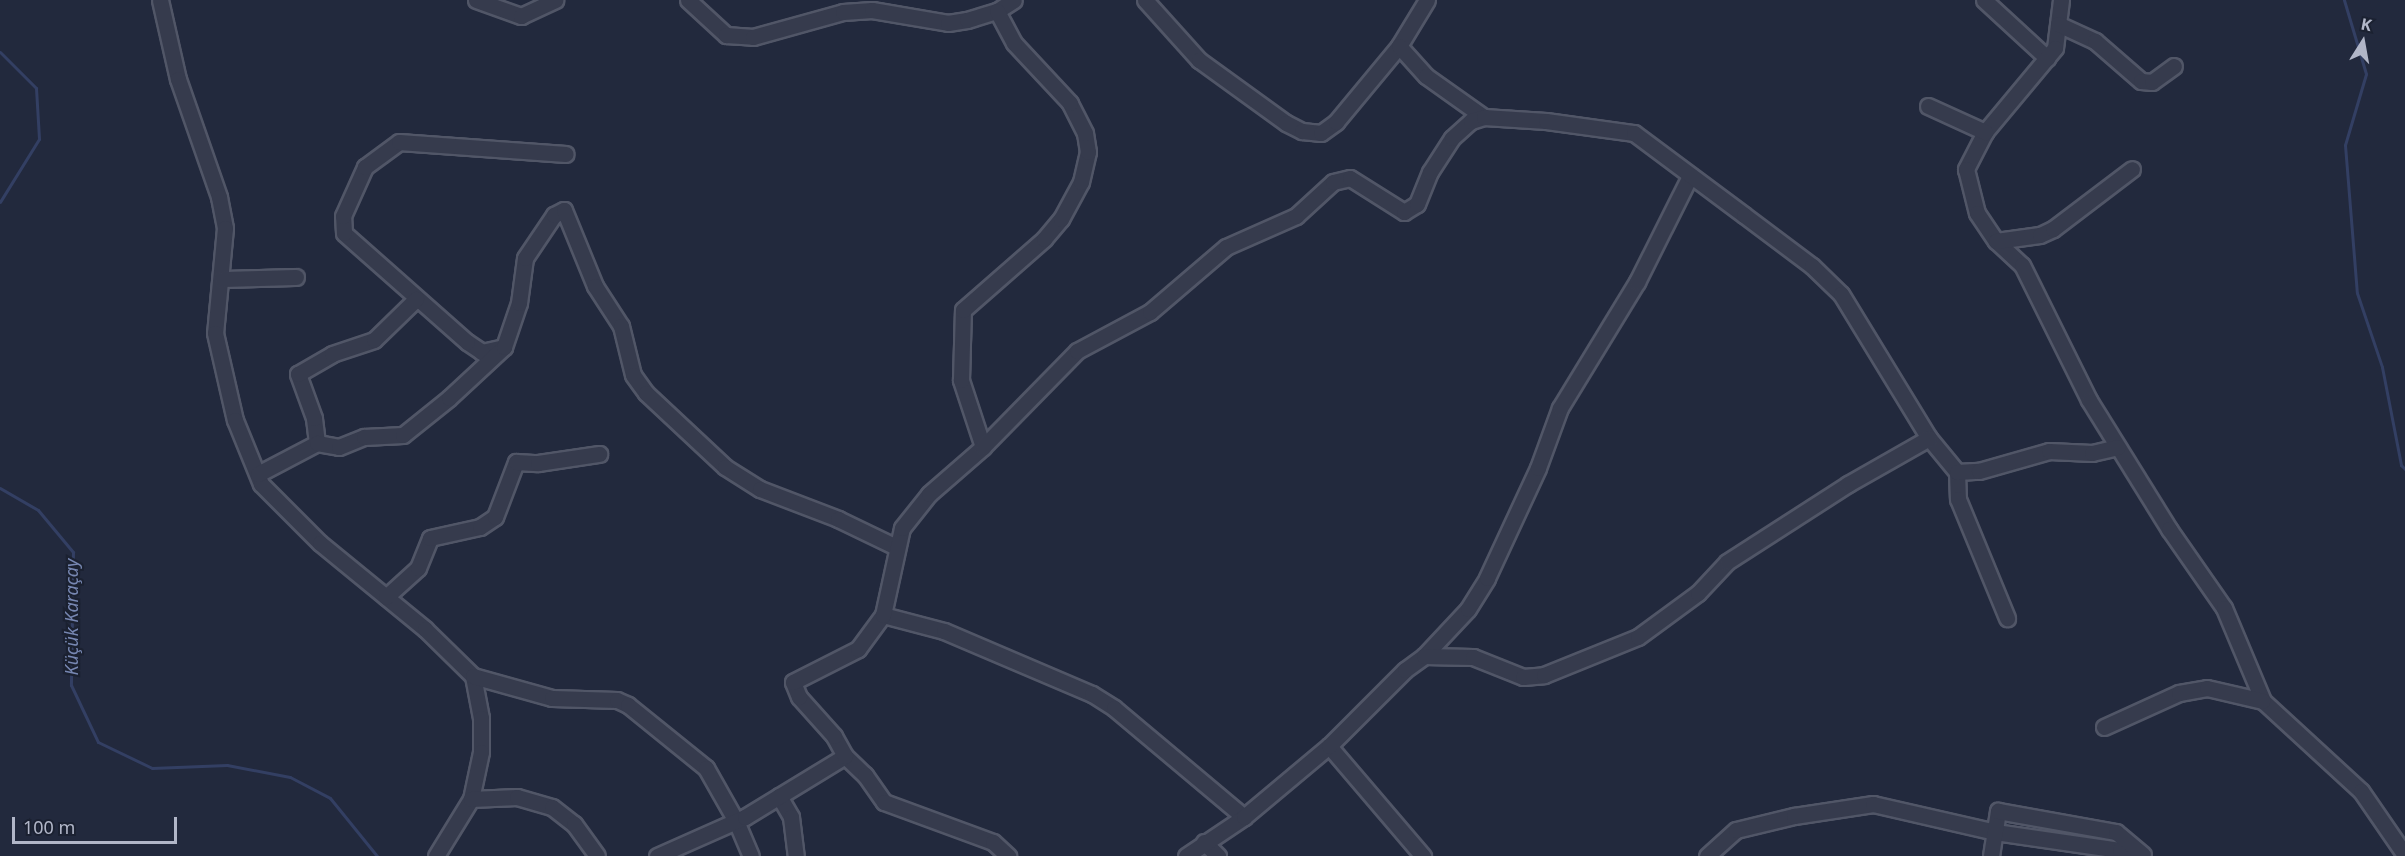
<!DOCTYPE html>
<meta charset="utf-8">
<style>
body{margin:0}
#map{position:relative;width:2405px;height:856px;overflow:hidden;background:#22293d;font-family:"Noto Sans",sans-serif}
div>[style]{position:absolute}
.stream>*{height:3px;margin:-1.5px;padding:0 1.5px;transform-origin:1.5px;border-radius:1.5px;background:#333f63}
.roads{filter:drop-shadow(2px 0 #515667) drop-shadow(-2px 0 #515667) drop-shadow(0 2px #515667) drop-shadow(0 -2px #515667)}
.minor>*{height:15px;margin:-7.5px;padding:0 7.5px;transform-origin:7.5px;border-radius:7.5px;background:#363b4d}
span{translate:-50% -50%;white-space:nowrap;text-align:center;line-height:1.15;-webkit-text-stroke:4.5px #1b2131;paint-order:stroke}
.water-label{font-size:18px;color:#7787b2;font-style:italic}
.north{position:absolute;left:2333px;top:12px;width:60px;height:60px;-webkit-text-stroke:4px #1b2131;paint-order:stroke;rotate:11deg;font-size:16px;font-weight:700;line-height:24px;text-align:center;color:#b1b6c8}
.north::after{content:'';display:block;margin:auto;width:21px;height:27px;background:#b1b6c8;clip-path:polygon(50% 0,100% 100%,50% 72%,0 100%)}
.scale{position:absolute;left:12px;top:817px;width:165px;height:27px;box-sizing:border-box;border:3px solid #b1b6c8;border-top:0;padding-left:8px;font-size:18px;line-height:21px;white-space:nowrap;color:#b1b6c8;-webkit-text-stroke:4px #1b2131;paint-order:stroke}
</style>
<div id="map">
<div class="stream">
<i style="left:2344px;top:0;width:77px;rotate:73.4deg"></i>
<i style="left:2366px;top:74px;width:74px;rotate:106.5deg"></i>
<i style="left:2345px;top:145px;width:148px;rotate:85.4deg"></i>
<i style="left:2357px;top:293px;width:78px;rotate:71.3deg"></i>
<i style="left:2382px;top:367px;width:100px;rotate:79deg"></i>
<i style="left:2401px;top:465px;width:6px;rotate:45deg"></i>
<i style="left:0;top:52px;width:51px;rotate:45deg"></i>
<i style="left:36px;top:88px;width:51px;rotate:86.6deg"></i>
<i style="left:39px;top:139px;width:74px;rotate:121.8deg"></i>
<i style="left:0;top:488px;width:44px;rotate:30.1deg"></i>
<i style="left:38px;top:510px;width:55px;rotate:50.2deg"></i>
<i style="left:73px;top:552px;width:133px;rotate:90.9deg"></i>
<i style="left:71px;top:685px;width:63px;rotate:64.7deg"></i>
<i style="left:98px;top:742px;width:60px;rotate:25.7deg"></i>
<i style="left:152px;top:768px;width:75px;rotate:-2.3deg"></i>
<i style="left:227px;top:765px;width:64px;rotate:10.8deg"></i>
<i style="left:290px;top:777px;width:45px;rotate:27.7deg"></i>
<i style="left:330px;top:798px;width:75px;rotate:51deg"></i>
</div>
<div class="roads">
<div class="minor">
<i style="left:160px;top:0;width:81px;rotate:77.2deg"></i>
<i style="left:178px;top:79px;width:125px;rotate:70.8deg"></i>
<i style="left:219px;top:197px;width:32px;rotate:79deg"></i>
<i style="left:225px;top:228px;width:105px;rotate:95.4deg"></i>
<i style="left:215px;top:333px;width:89px;rotate:77.1deg"></i>
<i style="left:235px;top:420px;width:69px;rotate:67.9deg"></i>
<i style="left:261px;top:484px;width:83px;rotate:45deg"></i>
<i style="left:320px;top:543px;width:136px;rotate:39.3deg"></i>
<i style="left:425px;top:629px;width:67px;rotate:44.4deg"></i>
<i style="left:473px;top:676px;width:43px;rotate:79.2deg"></i>
<i style="left:481px;top:718px;width:34px;rotate:90deg"></i>
<i style="left:481px;top:752px;width:48px;rotate:102deg"></i>
<i style="left:471px;top:799px;width:67px;rotate:121.6deg"></i>
<i style="left:476px;top:0;width:48px;rotate:19.6deg"></i>
<i style="left:521px;top:16px;width:38px;rotate:-25deg"></i>
<i style="left:688px;top:0;width:52px;rotate:42.6deg"></i>
<i style="left:726px;top:35px;width:27px;rotate:4deg"></i>
<i style="left:753px;top:37px;width:93px;rotate:-15.5deg"></i>
<i style="left:843px;top:12px;width:29px;rotate:-4deg"></i>
<i style="left:872px;top:10px;width:77px;rotate:9.7deg"></i>
<i style="left:948px;top:23px;width:19px;rotate:-9deg"></i>
<i style="left:967px;top:20px;width:31px;rotate:-17deg"></i>
<i style="left:997px;top:11px;width:20px;rotate:-33deg"></i>
<i style="left:1145px;top:0;width:81px;rotate:48deg"></i>
<i style="left:1199px;top:60px;width:107px;rotate:35.9deg"></i>
<i style="left:1286px;top:123px;width:18px;rotate:27deg"></i>
<i style="left:1302px;top:131px;width:19px;rotate:6deg"></i>
<i style="left:1321px;top:133px;width:19px;rotate:-36deg"></i>
<i style="left:1336px;top:122px;width:99px;rotate:-50.3deg"></i>
<i style="left:1399px;top:46px;width:54px;rotate:-58.7deg"></i>
<i style="left:1984px;top:0;width:86px;rotate:42.6deg"></i>
<i style="left:2061px;top:0;width:48px;rotate:97.1deg"></i>
<i style="left:2055px;top:48px;width:109px;rotate:129.8deg"></i>
<i style="left:1985px;top:132px;width:42px;rotate:117.2deg"></i>
<i style="left:1966px;top:169px;width:45px;rotate:76deg"></i>
<i style="left:1977px;top:213px;width:34px;rotate:56deg"></i>
<i style="left:1996px;top:241px;width:35px;rotate:43deg"></i>
<i style="left:2022px;top:265px;width:151px;rotate:63.6deg"></i>
<i style="left:2089px;top:400px;width:152px;rotate:58.2deg"></i>
<i style="left:2169px;top:529px;width:96px;rotate:55.2deg"></i>
<i style="left:2224px;top:608px;width:101px;rotate:67.2deg"></i>
<i style="left:2263px;top:701px;width:133px;rotate:42.6deg"></i>
<i style="left:2361px;top:791px;width:78px;rotate:55.5deg"></i>
<i style="left:2058px;top:24px;width:41px;rotate:24.7deg"></i>
<i style="left:2095px;top:41px;width:61px;rotate:41deg"></i>
<i style="left:2141px;top:81px;width:11px;rotate:5deg"></i>
<i style="left:2152px;top:82px;width:27px;rotate:-36deg"></i>
<i style="left:1399px;top:46px;width:40px;rotate:48deg"></i>
<i style="left:1426px;top:76px;width:71px;rotate:35.3deg"></i>
<i style="left:1928px;top:106px;width:63px;rotate:24.5deg"></i>
<i style="left:1996px;top:241px;width:44px;rotate:-7.8deg"></i>
<i style="left:2040px;top:235px;width:14px;rotate:-25deg"></i>
<i style="left:2053px;top:229px;width:99px;rotate:-37.2deg"></i>
<i style="left:222px;top:279px;width:74px;rotate:-1.5deg"></i>
<i style="left:504px;top:347px;width:23px;rotate:167deg"></i>
<i style="left:482px;top:352px;width:18px;rotate:-146deg"></i>
<i style="left:467px;top:342px;width:164px;rotate:-138.5deg"></i>
<i style="left:344px;top:233px;width:17px;rotate:-93deg"></i>
<i style="left:343px;top:216px;width:54px;rotate:-65.8deg"></i>
<i style="left:365px;top:167px;width:42px;rotate:-36.3deg"></i>
<i style="left:399px;top:142px;width:167px;rotate:4.1deg"></i>
<i style="left:317px;top:443px;width:25px;rotate:-97deg"></i>
<i style="left:314px;top:418px;width:47px;rotate:-110deg"></i>
<i style="left:298px;top:374px;width:39px;rotate:-30deg"></i>
<i style="left:332px;top:354px;width:44px;rotate:-18.4deg"></i>
<i style="left:374px;top:340px;width:59px;rotate:-44.3deg"></i>
<i style="left:983px;top:447px;width:71px;rotate:-108.2deg"></i>
<i style="left:961px;top:380px;width:70px;rotate:-88.4deg"></i>
<i style="left:963px;top:310px;width:108px;rotate:-41.2deg"></i>
<i style="left:1044px;top:239px;width:26px;rotate:-50deg"></i>
<i style="left:1061px;top:219px;width:42px;rotate:-61.6deg"></i>
<i style="left:1081px;top:182px;width:31px;rotate:-77deg"></i>
<i style="left:1088px;top:152px;width:19px;rotate:-99deg"></i>
<i style="left:1085px;top:133px;width:34px;rotate:-117deg"></i>
<i style="left:1070px;top:103px;width:82px;rotate:-133deg"></i>
<i style="left:1014px;top:43px;width:36px;rotate:-118deg"></i>
<i style="left:1957px;top:472px;width:27px;rotate:88deg"></i>
<i style="left:1958px;top:499px;width:129px;rotate:67.6deg"></i>
<i style="left:258px;top:474px;width:67px;rotate:-27.7deg"></i>
<i style="left:317px;top:443px;width:22px;rotate:10deg"></i>
<i style="left:339px;top:447px;width:27px;rotate:-22deg"></i>
<i style="left:364px;top:437px;width:39px;rotate:-3deg"></i>
<i style="left:403px;top:435px;width:59px;rotate:-38.8deg"></i>
<i style="left:449px;top:398px;width:75px;rotate:-42.8deg"></i>
<i style="left:504px;top:347px;width:46px;rotate:-71.2deg"></i>
<i style="left:519px;top:303px;width:45px;rotate:-82.4deg"></i>
<i style="left:525px;top:258px;width:52px;rotate:-56deg"></i>
<i style="left:554px;top:215px;width:11px;rotate:-27deg"></i>
<i style="left:564px;top:210px;width:82px;rotate:67.8deg"></i>
<i style="left:595px;top:286px;width:48px;rotate:57deg"></i>
<i style="left:621px;top:326px;width:50px;rotate:76.2deg"></i>
<i style="left:633px;top:375px;width:22px;rotate:54deg"></i>
<i style="left:646px;top:393px;width:108px;rotate:43.1deg"></i>
<i style="left:725px;top:467px;width:41px;rotate:32.2deg"></i>
<i style="left:760px;top:489px;width:84px;rotate:21deg"></i>
<i style="left:838px;top:519px;width:64px;rotate:25.8deg"></i>
<i style="left:386px;top:597px;width:43px;rotate:-42.2deg"></i>
<i style="left:418px;top:568px;width:32px;rotate:-68deg"></i>
<i style="left:430px;top:538px;width:51px;rotate:-12.4deg"></i>
<i style="left:480px;top:527px;width:18px;rotate:-34deg"></i>
<i style="left:495px;top:517px;width:59px;rotate:-69.1deg"></i>
<i style="left:516px;top:462px;width:22px;rotate:3deg"></i>
<i style="left:538px;top:463px;width:62px;rotate:-8.4deg"></i>
<i style="left:883px;top:615px;width:63px;rotate:14.7deg"></i>
<i style="left:944px;top:631px;width:161px;rotate:23.1deg"></i>
<i style="left:1092px;top:694px;width:26px;rotate:32deg"></i>
<i style="left:1114px;top:708px;width:170px;rotate:40deg"></i>
<i style="left:1424px;top:656px;width:64px;rotate:-46.9deg"></i>
<i style="left:1468px;top:609px;width:36px;rotate:-58deg"></i>
<i style="left:1487px;top:578px;width:121px;rotate:-65.1deg"></i>
<i style="left:1538px;top:468px;width:64px;rotate:-69.9deg"></i>
<i style="left:1560px;top:408px;width:148px;rotate:-58.6deg"></i>
<i style="left:1637px;top:282px;width:119px;rotate:-63.4deg"></i>
<i style="left:473px;top:676px;width:82px;rotate:15.6deg"></i>
<i style="left:552px;top:698px;width:65px;rotate:1.8deg"></i>
<i style="left:617px;top:700px;width:12px;rotate:24deg"></i>
<i style="left:628px;top:705px;width:100px;rotate:38.9deg"></i>
<i style="left:706px;top:768px;width:61px;rotate:60.5deg"></i>
<i style="left:736px;top:821px;width:38px;rotate:67deg"></i>
<i style="left:2104px;top:727px;width:82px;rotate:-24.4deg"></i>
<i style="left:2179px;top:693px;width:28px;rotate:-10deg"></i>
<i style="left:2207px;top:688px;width:57px;rotate:13.1deg"></i>
<i style="left:1329px;top:746px;width:145px;rotate:49.5deg"></i>
<i style="left:845px;top:756px;width:28px;rotate:44deg"></i>
<i style="left:865px;top:775px;width:33px;rotate:55deg"></i>
<i style="left:884px;top:802px;width:116px;rotate:20.2deg"></i>
<i style="left:993px;top:842px;width:21px;rotate:43deg"></i>
<i style="left:779px;top:796px;width:24px;rotate:60deg"></i>
<i style="left:791px;top:817px;width:39px;rotate:83deg"></i>
<i style="left:471px;top:799px;width:46px;rotate:-2.5deg"></i>
<i style="left:517px;top:797px;width:36px;rotate:16deg"></i>
<i style="left:552px;top:807px;width:28px;rotate:38deg"></i>
<i style="left:574px;top:824px;width:39px;rotate:54deg"></i>
<i style="left:1204px;top:842px;width:20px;rotate:45deg"></i>
<i style="left:657px;top:856px;width:96px;rotate:-23.9deg"></i>
<i style="left:745px;top:817px;width:117px;rotate:-31.4deg"></i>
<i style="left:845px;top:756px;width:23px;rotate:-119deg"></i>
<i style="left:834px;top:736px;width:52px;rotate:-131.9deg"></i>
<i style="left:799px;top:697px;width:16px;rotate:-112deg"></i>
<i style="left:793px;top:682px;width:73px;rotate:-26.9deg"></i>
<i style="left:858px;top:649px;width:42px;rotate:-53.7deg"></i>
<i style="left:883px;top:615px;width:89px;rotate:-77.7deg"></i>
<i style="left:902px;top:528px;width:43px;rotate:-51.5deg"></i>
<i style="left:929px;top:494px;width:72px;rotate:-41deg"></i>
<i style="left:983px;top:447px;width:134px;rotate:-45.6deg"></i>
<i style="left:1077px;top:351px;width:83px;rotate:-28.1deg"></i>
<i style="left:1150px;top:312px;width:100px;rotate:-40.5deg"></i>
<i style="left:1226px;top:247px;width:77px;rotate:-23.9deg"></i>
<i style="left:1296px;top:216px;width:50px;rotate:-42.6deg"></i>
<i style="left:1333px;top:182px;width:17px;rotate:-13deg"></i>
<i style="left:1350px;top:178px;width:64px;rotate:32.2deg"></i>
<i style="left:1404px;top:212px;width:15px;rotate:-32deg"></i>
<i style="left:1417px;top:204px;width:35px;rotate:-68deg"></i>
<i style="left:1430px;top:172px;width:40px;rotate:-57.1deg"></i>
<i style="left:1452px;top:138px;width:25px;rotate:-42deg"></i>
<i style="left:1471px;top:121px;width:14px;rotate:-17deg"></i>
<i style="left:1484px;top:117px;width:62px;rotate:3.7deg"></i>
<i style="left:1546px;top:121px;width:89px;rotate:7.8deg"></i>
<i style="left:1634px;top:133px;width:137px;rotate:36.7deg"></i>
<i style="left:1744px;top:215px;width:85px;rotate:36.9deg"></i>
<i style="left:1812px;top:266px;width:40px;rotate:44deg"></i>
<i style="left:1841px;top:294px;width:169px;rotate:58.6deg"></i>
<i style="left:1929px;top:438px;width:44px;rotate:50.5deg"></i>
<i style="left:1957px;top:472px;width:22px;rotate:-3deg"></i>
<i style="left:1979px;top:471px;width:73px;rotate:-15.9deg"></i>
<i style="left:2049px;top:451px;width:43px;rotate:2.7deg"></i>
<i style="left:2092px;top:453px;width:26px;rotate:-13deg"></i>
<i style="left:1186px;top:856px;width:70px;rotate:-33.9deg"></i>
<i style="left:1244px;top:817px;width:111px;rotate:-39.9deg"></i>
<i style="left:1329px;top:746px;width:107px;rotate:-45deg"></i>
<i style="left:1405px;top:670px;width:24px;rotate:-36deg"></i>
<i style="left:1424px;top:656px;width:49px;rotate:1.2deg"></i>
<i style="left:1473px;top:657px;width:54px;rotate:21.8deg"></i>
<i style="left:1523px;top:677px;width:21px;rotate:-5deg"></i>
<i style="left:1544px;top:675px;width:101px;rotate:-22deg"></i>
<i style="left:1638px;top:637px;width:74px;rotate:-36.3deg"></i>
<i style="left:1698px;top:593px;width:42px;rotate:-46.9deg"></i>
<i style="left:1727px;top:562px;width:144px;rotate:-32.8deg"></i>
<i style="left:1848px;top:484px;width:93px;rotate:-29.6deg"></i>
<i style="left:1707px;top:856px;width:39px;rotate:-42deg"></i>
<i style="left:1736px;top:830px;width:60px;rotate:-13.6deg"></i>
<i style="left:1794px;top:816px;width:80px;rotate:-8.6deg"></i>
<i style="left:1873px;top:804px;width:125px;rotate:12.9deg"></i>
<i style="left:1995px;top:832px;width:126px;rotate:8.2deg"></i>
<i style="left:2120px;top:850px;width:19px;rotate:18deg"></i>
<i style="left:1991px;top:856px;width:46px;rotate:-81.2deg"></i>
<i style="left:1998px;top:811px;width:120px;rotate:10.1deg"></i>
<i style="left:2116px;top:832px;width:35px;rotate:40deg"></i>
</div>
</div>
<div class="water-label">
<span style="left:71px;top:617px;rotate:-90deg">Küçük Karaçay</span>
</div>
<div class="north">K</div>
<div class="scale">100 m</div>
</div>
